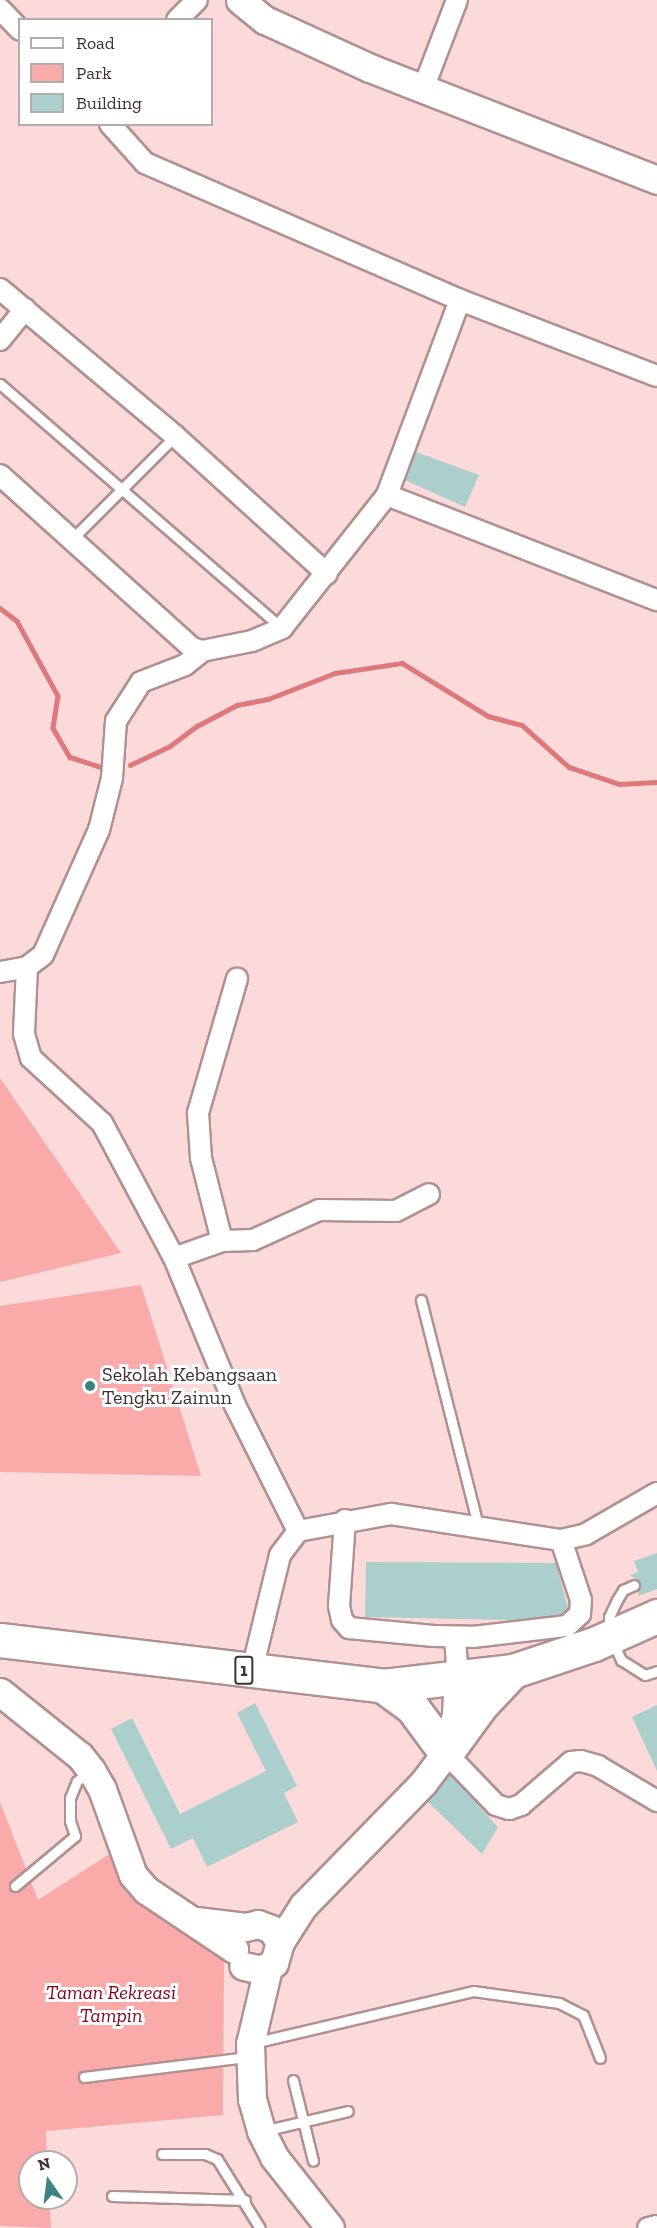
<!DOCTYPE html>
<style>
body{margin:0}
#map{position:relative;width:657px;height:2228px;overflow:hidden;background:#fcdad9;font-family:"Zilla Slab",serif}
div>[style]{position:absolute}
.green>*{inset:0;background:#faaaa9}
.stream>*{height:4.5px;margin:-2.25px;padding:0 2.25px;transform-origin:2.25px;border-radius:2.25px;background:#dd797b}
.building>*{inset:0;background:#abcfcd}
.roads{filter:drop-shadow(2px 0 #b19190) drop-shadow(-2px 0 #b19190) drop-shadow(0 2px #b19190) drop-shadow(0 -2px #b19190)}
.lane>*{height:9px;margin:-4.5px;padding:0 4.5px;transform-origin:4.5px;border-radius:4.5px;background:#fff}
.street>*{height:20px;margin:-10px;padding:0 10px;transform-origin:10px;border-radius:10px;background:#fff}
.secondary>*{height:27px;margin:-13.5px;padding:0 13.5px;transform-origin:13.5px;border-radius:13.5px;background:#fff}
.highway>*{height:33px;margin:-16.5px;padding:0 16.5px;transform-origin:16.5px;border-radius:16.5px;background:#fff}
.dots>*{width:16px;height:16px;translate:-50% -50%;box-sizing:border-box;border:3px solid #fff;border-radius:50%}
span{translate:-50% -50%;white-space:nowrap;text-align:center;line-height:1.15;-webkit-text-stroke:6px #fff;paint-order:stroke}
.shield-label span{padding:2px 4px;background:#fff;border:2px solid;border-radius:4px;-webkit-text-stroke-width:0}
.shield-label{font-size:18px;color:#3f3232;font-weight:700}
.poi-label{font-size:20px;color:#3f3232}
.left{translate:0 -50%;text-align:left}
.park-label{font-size:20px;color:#83011e;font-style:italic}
.legend{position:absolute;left:18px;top:18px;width:195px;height:108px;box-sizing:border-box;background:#fff;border:2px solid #b2adad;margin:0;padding:8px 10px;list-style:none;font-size:18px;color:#3f3232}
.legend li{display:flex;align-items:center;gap:12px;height:30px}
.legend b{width:30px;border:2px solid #b2adad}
.north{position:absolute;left:18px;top:2150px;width:60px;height:60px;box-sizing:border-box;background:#fff;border:2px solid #b2adad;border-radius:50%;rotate:346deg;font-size:16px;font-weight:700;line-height:24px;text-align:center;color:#3f3232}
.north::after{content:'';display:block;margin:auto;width:21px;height:27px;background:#3c8482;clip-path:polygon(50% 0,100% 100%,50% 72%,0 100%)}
</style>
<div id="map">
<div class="green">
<i style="clip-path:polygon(0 1078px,121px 1253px,0 1282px)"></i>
<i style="clip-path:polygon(141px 1285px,201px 1476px,0 1472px,0 1306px)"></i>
<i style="clip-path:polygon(0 1802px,38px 1900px,119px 1848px,224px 1961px,223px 2115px,46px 2131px,47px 2162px,30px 2162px,30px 2198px,49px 2198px,51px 2228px,0 2226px)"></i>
</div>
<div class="stream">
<i style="left:0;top:608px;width:21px;rotate:37deg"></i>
<i style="left:17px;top:621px;width:85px;rotate:61.3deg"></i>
<i style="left:58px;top:696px;width:32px;rotate:99deg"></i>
<i style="left:53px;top:728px;width:34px;rotate:60deg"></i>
<i style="left:70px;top:757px;width:35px;rotate:18deg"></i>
<i style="left:130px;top:765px;width:44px;rotate:-25.4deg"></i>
<i style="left:170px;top:746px;width:34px;rotate:-37deg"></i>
<i style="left:197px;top:726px;width:45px;rotate:-27.7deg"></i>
<i style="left:237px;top:705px;width:32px;rotate:-11deg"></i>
<i style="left:268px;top:699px;width:72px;rotate:-21.2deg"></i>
<i style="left:335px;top:673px;width:68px;rotate:-8.5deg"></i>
<i style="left:402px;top:663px;width:101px;rotate:31.6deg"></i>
<i style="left:488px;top:716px;width:35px;rotate:15deg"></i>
<i style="left:522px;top:725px;width:63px;rotate:41.8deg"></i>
<i style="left:569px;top:767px;width:53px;rotate:18.8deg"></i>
<i style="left:619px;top:784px;width:38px;rotate:-3deg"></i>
</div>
<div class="building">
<i style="clip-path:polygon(416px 452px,479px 475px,465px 507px,405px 480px)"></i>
<i style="clip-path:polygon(657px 1553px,657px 1589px,638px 1596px,640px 1583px,630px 1575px,638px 1572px,634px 1561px)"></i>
<i style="clip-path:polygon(366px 1562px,556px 1563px,568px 1608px,560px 1615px,514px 1620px,365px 1617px)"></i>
<i style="clip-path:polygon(255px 1703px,297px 1786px,284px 1793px,298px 1822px,207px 1867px,193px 1838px,171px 1849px,111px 1729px,132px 1718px,180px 1814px,266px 1771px,237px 1713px)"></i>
<i style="clip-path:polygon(657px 1705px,657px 1771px,632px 1717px)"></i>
<i style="clip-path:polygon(450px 1774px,498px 1827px,482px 1854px,427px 1801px)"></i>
</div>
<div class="roads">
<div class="lane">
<i style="left:0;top:384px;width:373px;rotate:40.9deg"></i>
<i style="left:72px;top:539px;width:146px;rotate:-45deg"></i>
<i style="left:421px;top:1300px;width:233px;rotate:75.8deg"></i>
<i style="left:610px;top:1629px;width:12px;rotate:-95deg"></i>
<i style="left:609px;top:1617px;width:19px;rotate:-65deg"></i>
<i style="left:617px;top:1600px;width:12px;rotate:-59deg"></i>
<i style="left:623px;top:1590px;width:12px;rotate:-24deg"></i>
<i style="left:613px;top:1642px;width:20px;rotate:66deg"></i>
<i style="left:621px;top:1660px;width:28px;rotate:32deg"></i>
<i style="left:645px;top:1675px;width:13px;rotate:-18deg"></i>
<i style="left:15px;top:1886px;width:78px;rotate:-39.8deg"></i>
<i style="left:75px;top:1836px;width:16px;rotate:-108deg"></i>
<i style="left:70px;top:1821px;width:23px;rotate:-90deg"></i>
<i style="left:70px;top:1798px;width:18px;rotate:-68deg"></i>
<i style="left:77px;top:1781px;width:15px;rotate:-37deg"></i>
<i style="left:253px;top:2043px;width:226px;rotate:-13.3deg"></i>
<i style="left:473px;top:1991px;width:87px;rotate:7.9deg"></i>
<i style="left:559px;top:2003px;width:27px;rotate:27deg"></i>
<i style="left:583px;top:2015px;width:46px;rotate:68.4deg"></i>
<i style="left:84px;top:2077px;width:165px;rotate:-7deg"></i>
<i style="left:293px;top:2080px;width:83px;rotate:76.1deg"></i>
<i style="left:263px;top:2131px;width:87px;rotate:-13.2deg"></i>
<i style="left:162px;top:2154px;width:43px"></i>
<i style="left:205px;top:2154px;width:13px;rotate:23deg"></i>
<i style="left:217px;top:2159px;width:81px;rotate:58.1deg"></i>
<i style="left:112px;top:2196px;width:133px;rotate:1.7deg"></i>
</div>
<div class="street">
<i style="left:0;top:9px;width:29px;rotate:46deg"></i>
<i style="left:177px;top:20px;width:28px;rotate:-45deg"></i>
<i style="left:423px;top:89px;width:95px;rotate:-69.1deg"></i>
<i style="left:110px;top:124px;width:52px;rotate:48.1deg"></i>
<i style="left:145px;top:163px;width:344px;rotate:23.5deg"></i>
<i style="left:460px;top:300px;width:211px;rotate:21.1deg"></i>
<i style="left:0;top:289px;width:229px;rotate:40deg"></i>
<i style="left:175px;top:436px;width:205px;rotate:42.2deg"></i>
<i style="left:0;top:340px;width:40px;rotate:-51deg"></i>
<i style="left:0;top:475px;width:258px;rotate:42deg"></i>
<i style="left:192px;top:648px;width:10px;rotate:17deg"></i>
<i style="left:202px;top:651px;width:51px;rotate:-11.3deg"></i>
<i style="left:252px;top:641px;width:33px;rotate:-23deg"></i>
<i style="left:282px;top:628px;width:169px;rotate:-51.7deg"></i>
<i style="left:387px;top:495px;width:208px;rotate:-69.5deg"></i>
<i style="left:387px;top:495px;width:290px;rotate:21.3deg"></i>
<i style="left:27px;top:967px;width:67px;rotate:92.6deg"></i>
<i style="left:24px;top:1034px;width:25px;rotate:74deg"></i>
<i style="left:31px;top:1058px;width:96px;rotate:42.5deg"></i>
<i style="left:102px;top:1123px;width:153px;rotate:61.9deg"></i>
<i style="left:0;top:972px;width:27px;rotate:-10deg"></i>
<i style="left:27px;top:967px;width:20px;rotate:-37deg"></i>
<i style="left:43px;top:955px;width:137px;rotate:-65.9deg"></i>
<i style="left:99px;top:830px;width:54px;rotate:-76deg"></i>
<i style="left:112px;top:778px;width:57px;rotate:-86deg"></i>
<i style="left:116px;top:721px;width:46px;rotate:-57.3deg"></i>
<i style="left:141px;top:682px;width:47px;rotate:-21.1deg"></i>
<i style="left:185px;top:665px;width:22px;rotate:-39deg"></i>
<i style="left:222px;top:1241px;width:86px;rotate:-104.2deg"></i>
<i style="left:201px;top:1158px;width:45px;rotate:-93.8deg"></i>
<i style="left:198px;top:1113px;width:140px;rotate:-73.8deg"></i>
<i style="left:345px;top:1520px;width:86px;rotate:94deg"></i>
<i style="left:339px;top:1606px;width:14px;rotate:78deg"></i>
<i style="left:342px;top:1620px;width:11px;rotate:49deg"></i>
<i style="left:349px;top:1628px;width:85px;rotate:5.4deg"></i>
<i style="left:434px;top:1636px;width:39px;rotate:1deg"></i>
<i style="left:473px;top:1637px;width:95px;rotate:-6.7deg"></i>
<i style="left:567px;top:1626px;width:18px;rotate:-43deg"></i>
<i style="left:580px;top:1614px;width:14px;rotate:-86deg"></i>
<i style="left:581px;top:1600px;width:63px;rotate:-108.4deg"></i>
<i style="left:298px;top:1531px;width:141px;rotate:-116.6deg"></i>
<i style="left:235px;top:1405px;width:159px;rotate:-112.5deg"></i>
<i style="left:174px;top:1258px;width:51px;rotate:-19.5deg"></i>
<i style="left:222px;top:1241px;width:31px;rotate:-2deg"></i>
<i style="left:253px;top:1240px;width:72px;rotate:-24.4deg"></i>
<i style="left:319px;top:1210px;width:77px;rotate:0.7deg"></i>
<i style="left:396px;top:1211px;width:37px;rotate:-27deg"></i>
<i style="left:455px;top:1638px;width:41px;rotate:85.8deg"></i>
<i style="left:252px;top:1670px;width:118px;rotate:-76.3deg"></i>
<i style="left:280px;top:1555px;width:30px;rotate:-53deg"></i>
<i style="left:298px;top:1531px;width:95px;rotate:-10.4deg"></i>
<i style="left:391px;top:1514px;width:172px;rotate:8.7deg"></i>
<i style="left:561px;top:1540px;width:26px;rotate:-13deg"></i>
<i style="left:586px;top:1534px;width:82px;rotate:-30deg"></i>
<i style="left:446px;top:1753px;width:72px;rotate:46.1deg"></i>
<i style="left:496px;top:1805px;width:14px;rotate:17deg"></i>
<i style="left:509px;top:1809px;width:13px;rotate:-18deg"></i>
<i style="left:521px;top:1805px;width:66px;rotate:-40.7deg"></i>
<i style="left:571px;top:1762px;width:10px;rotate:-6deg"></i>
<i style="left:581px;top:1761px;width:18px;rotate:16deg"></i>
<i style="left:598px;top:1766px;width:69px;rotate:30.7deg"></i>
<i style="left:648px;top:2228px;width:9px;rotate:-13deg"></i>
</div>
<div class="secondary">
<i style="left:240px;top:0;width:32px;rotate:39deg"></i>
<i style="left:265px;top:20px;width:115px;rotate:24.6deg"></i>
<i style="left:370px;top:68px;width:308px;rotate:21.3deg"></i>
<i style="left:0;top:1692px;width:102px;rotate:38.7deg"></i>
<i style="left:80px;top:1756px;width:18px;rotate:52deg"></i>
<i style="left:91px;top:1770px;width:22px;rotate:60deg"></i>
<i style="left:102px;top:1789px;width:91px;rotate:70.2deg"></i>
<i style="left:133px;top:1875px;width:20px;rotate:49deg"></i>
<i style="left:146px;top:1890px;width:106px;rotate:33.8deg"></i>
<i style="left:196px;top:1921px;width:50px;rotate:6.8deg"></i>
<i style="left:246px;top:1927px;width:12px;rotate:-14deg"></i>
<i style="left:258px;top:1924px;width:14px;rotate:21deg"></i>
<i style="left:271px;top:1929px;width:16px;rotate:55deg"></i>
<i style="left:280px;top:1942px;width:22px;rotate:106deg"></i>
<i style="left:274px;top:1963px;width:15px;rotate:152deg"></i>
<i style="left:261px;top:1970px;width:18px;rotate:-167deg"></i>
<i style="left:280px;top:1942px;width:43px;rotate:-57.4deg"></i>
<i style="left:303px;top:1906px;width:172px;rotate:-45.7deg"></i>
<i style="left:423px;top:1783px;width:38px;rotate:-53deg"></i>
<i style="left:446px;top:1753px;width:40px;rotate:-75.6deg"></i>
<i style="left:456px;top:1714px;width:35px;rotate:-87deg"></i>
<i style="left:268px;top:1968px;width:78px;rotate:103.3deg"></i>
<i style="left:250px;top:2044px;width:55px;rotate:87.9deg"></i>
<i style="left:252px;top:2099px;width:33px;rotate:74deg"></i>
<i style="left:261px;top:2131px;width:29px;rotate:63deg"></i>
<i style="left:274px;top:2157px;width:90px;rotate:51.7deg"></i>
</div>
<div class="highway">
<i style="left:0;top:1640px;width:386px;rotate:6.8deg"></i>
<i style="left:383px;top:1686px;width:131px;rotate:-6.6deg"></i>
<i style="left:513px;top:1671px;width:85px;rotate:-18.4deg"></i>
<i style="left:594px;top:1644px;width:69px;rotate:-24deg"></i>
<i style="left:383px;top:1686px;width:36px;rotate:36deg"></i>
<i style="left:412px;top:1707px;width:57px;rotate:53.5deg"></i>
<i style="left:446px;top:1753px;width:59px;rotate:-53.9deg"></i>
<i style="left:481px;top:1705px;width:47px;rotate:-46.7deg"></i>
</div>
</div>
<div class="dots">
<i style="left:90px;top:1386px;background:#3c8482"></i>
</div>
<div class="shield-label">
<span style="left:244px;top:1670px">1</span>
</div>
<div class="poi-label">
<span class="left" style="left:102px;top:1386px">Sekolah Kebangsaan<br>Tengku Zainun</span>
</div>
<div class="park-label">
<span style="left:111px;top:2004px">Taman Rekreasi<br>Tampin</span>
</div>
<ul class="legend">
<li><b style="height:8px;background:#fff"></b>Road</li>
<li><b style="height:16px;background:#faaaa9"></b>Park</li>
<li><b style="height:16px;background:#abcfcd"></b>Building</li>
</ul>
<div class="north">N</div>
</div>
